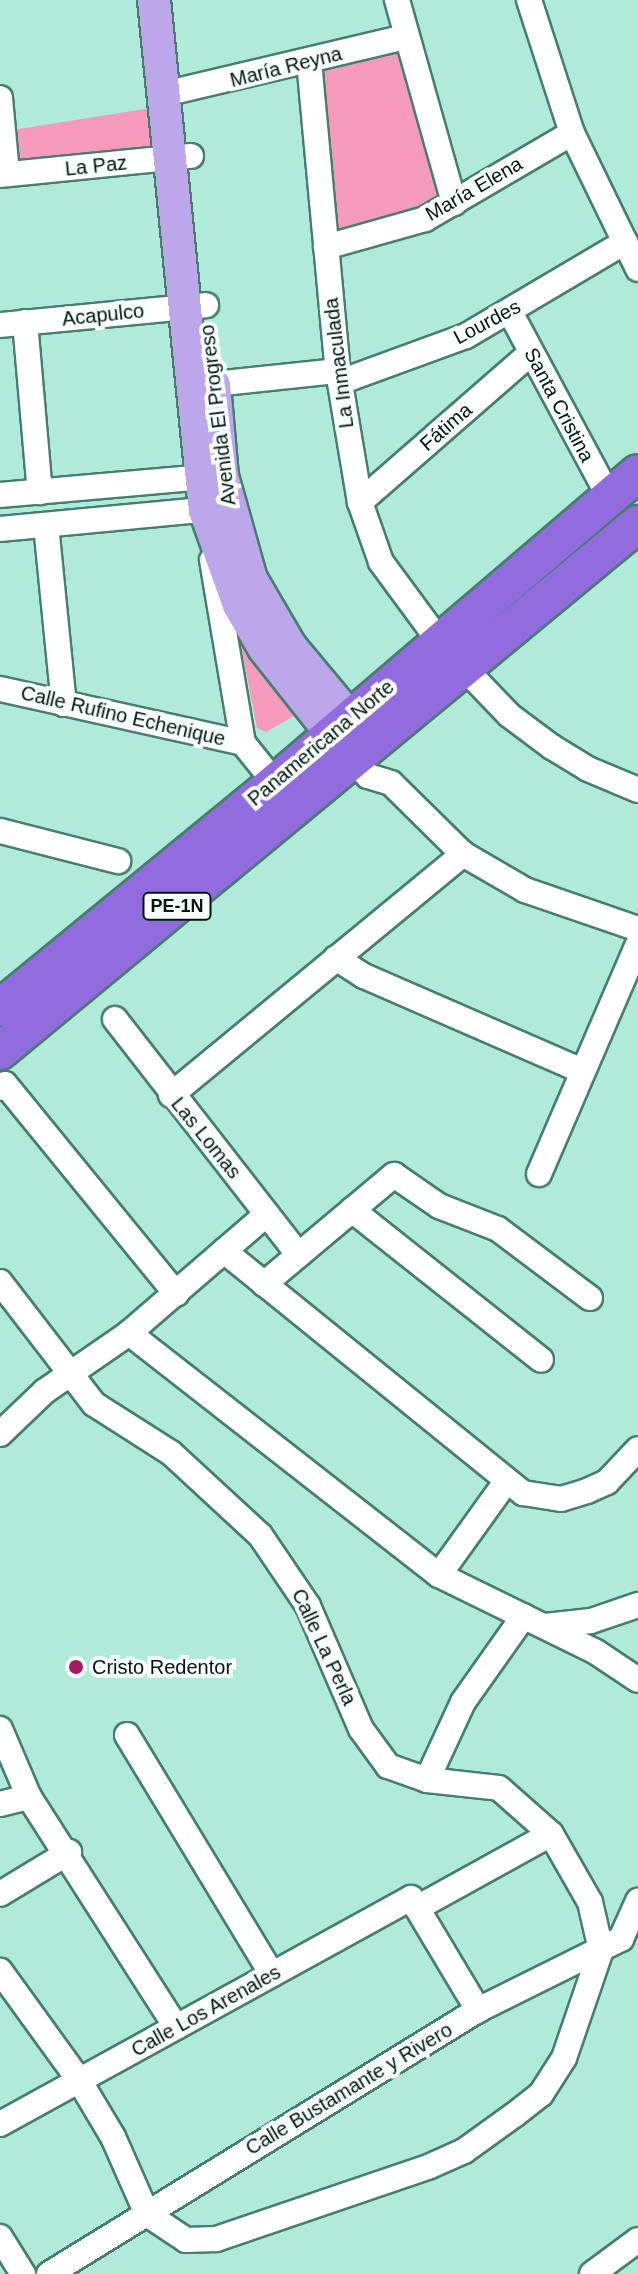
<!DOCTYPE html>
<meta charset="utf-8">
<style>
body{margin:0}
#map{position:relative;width:638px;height:2274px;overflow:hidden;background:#b0eada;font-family:Arial,sans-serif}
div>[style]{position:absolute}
.green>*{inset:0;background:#f79bbd;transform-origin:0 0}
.roads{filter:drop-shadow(2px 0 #467d6f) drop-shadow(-2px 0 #467d6f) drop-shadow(0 2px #467d6f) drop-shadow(0 -2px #467d6f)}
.minor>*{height:24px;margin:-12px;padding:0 12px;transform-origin:12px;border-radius:12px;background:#fff}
.major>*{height:32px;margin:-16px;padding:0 16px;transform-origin:16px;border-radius:16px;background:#bda7eb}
.highway>*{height:36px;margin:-18px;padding:0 18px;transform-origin:18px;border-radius:18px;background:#916cde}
.dots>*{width:22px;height:22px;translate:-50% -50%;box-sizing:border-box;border:4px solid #f8fefc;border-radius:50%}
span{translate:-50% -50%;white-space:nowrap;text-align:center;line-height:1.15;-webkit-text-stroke:8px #f8fefc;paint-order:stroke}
.shield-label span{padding:2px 6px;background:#f8fefc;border:2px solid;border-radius:6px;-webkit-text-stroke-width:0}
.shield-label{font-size:18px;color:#011611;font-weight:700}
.street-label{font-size:20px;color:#011611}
.poi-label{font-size:20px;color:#011611}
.left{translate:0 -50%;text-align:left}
</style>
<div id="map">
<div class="green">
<i style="clip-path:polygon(402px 45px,446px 198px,391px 223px,332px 237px,317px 65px)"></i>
<i style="left:164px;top:106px;width:47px;height:152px;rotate:81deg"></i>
<i style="clip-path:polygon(235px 614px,295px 706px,294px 716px,266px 732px,257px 728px)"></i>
</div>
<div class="roads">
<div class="minor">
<i style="left:397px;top:0;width:211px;rotate:74.3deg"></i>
<i style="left:529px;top:0;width:140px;rotate:72.1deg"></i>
<i style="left:572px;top:133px;width:151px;rotate:64.1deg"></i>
<i style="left:309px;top:61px;width:311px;rotate:84.7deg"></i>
<i style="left:338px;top:371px;width:133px;rotate:80.5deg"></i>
<i style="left:360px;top:502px;width:64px;rotate:70.7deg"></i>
<i style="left:381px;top:562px;width:99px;rotate:53.6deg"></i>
<i style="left:164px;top:94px;width:249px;rotate:-13.3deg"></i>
<i style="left:0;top:98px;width:76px;rotate:84.7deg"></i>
<i style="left:0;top:175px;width:192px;rotate:-5.7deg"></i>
<i style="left:326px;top:247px;width:103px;rotate:-15.8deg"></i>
<i style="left:425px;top:219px;width:170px;rotate:-30.3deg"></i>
<i style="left:510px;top:312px;width:210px;rotate:61.8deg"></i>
<i style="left:25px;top:322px;width:171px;rotate:85deg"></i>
<i style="left:0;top:325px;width:207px;rotate:-5.5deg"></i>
<i style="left:340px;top:382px;width:134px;rotate:-20.1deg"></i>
<i style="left:466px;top:336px;width:185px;rotate:-30.6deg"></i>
<i style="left:214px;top:384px;width:125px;rotate:-6deg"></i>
<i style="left:0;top:495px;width:220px;rotate:-5deg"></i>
<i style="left:360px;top:502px;width:227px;rotate:-41.1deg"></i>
<i style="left:46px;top:525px;width:180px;rotate:84.3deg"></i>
<i style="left:0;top:529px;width:222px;rotate:-5.4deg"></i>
<i style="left:212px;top:560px;width:186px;rotate:80.4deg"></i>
<i style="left:464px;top:668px;width:65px;rotate:46.2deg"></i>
<i style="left:509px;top:715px;width:54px;rotate:36.7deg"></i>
<i style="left:552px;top:747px;width:42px;rotate:31.4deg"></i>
<i style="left:588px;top:769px;width:54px;rotate:22.8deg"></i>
<i style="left:0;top:689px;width:249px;rotate:12.5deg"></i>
<i style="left:243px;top:743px;width:51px;rotate:51.3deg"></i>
<i style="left:353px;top:760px;width:22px;rotate:47deg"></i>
<i style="left:368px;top:776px;width:24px;rotate:17deg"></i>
<i style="left:391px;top:783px;width:101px;rotate:44.6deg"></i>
<i style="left:463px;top:854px;width:72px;rotate:30.1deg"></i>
<i style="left:525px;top:890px;width:120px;rotate:19deg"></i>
<i style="left:0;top:831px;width:122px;rotate:14.3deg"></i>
<i style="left:336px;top:958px;width:33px;rotate:33deg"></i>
<i style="left:364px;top:976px;width:238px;rotate:23.5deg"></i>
<i style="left:115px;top:1019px;width:299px;rotate:52.1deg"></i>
<i style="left:0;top:1088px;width:6px;rotate:-39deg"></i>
<i style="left:5px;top:1084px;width:271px;rotate:50.8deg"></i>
<i style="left:171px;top:1095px;width:379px;rotate:-39.5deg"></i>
<i style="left:539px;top:1174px;width:250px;rotate:-66.7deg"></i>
<i style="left:352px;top:1210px;width:241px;rotate:38.4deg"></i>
<i style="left:224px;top:1251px;width:385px;rotate:39deg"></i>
<i style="left:523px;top:1493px;width:38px;rotate:9deg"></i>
<i style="left:561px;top:1499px;width:27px;rotate:-17deg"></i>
<i style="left:587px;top:1491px;width:22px;rotate:-24deg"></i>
<i style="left:607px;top:1482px;width:45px;rotate:-46.8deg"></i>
<i style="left:0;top:1282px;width:154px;rotate:52.4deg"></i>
<i style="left:94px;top:1404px;width:91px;rotate:32.5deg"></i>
<i style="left:171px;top:1453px;width:121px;rotate:42.7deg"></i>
<i style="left:260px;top:1535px;width:86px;rotate:55.9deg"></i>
<i style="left:308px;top:1606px;width:134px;rotate:66.7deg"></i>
<i style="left:361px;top:1729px;width:46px;rotate:53.9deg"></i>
<i style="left:388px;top:1766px;width:41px;rotate:19.7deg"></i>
<i style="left:427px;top:1780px;width:72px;rotate:6.3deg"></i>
<i style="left:499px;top:1788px;width:69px;rotate:41.5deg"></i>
<i style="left:551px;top:1834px;width:78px;rotate:60.2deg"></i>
<i style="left:590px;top:1902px;width:49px;rotate:77.1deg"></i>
<i style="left:601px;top:1950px;width:114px;rotate:108.9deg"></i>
<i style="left:564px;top:2058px;width:43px;rotate:122.6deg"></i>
<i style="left:541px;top:2094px;width:34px;rotate:142deg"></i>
<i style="left:514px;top:2115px;width:62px;rotate:144.2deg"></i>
<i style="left:464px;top:2151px;width:39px;rotate:156deg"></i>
<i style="left:428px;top:2167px;width:224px;rotate:161.2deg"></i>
<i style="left:216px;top:2239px;width:30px;rotate:178deg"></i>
<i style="left:186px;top:2240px;width:47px;rotate:-146.3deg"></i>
<i style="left:147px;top:2214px;width:84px;rotate:-113.8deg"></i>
<i style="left:113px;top:2137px;width:66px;rotate:-120.8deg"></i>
<i style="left:79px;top:2080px;width:135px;rotate:-125.9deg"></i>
<i style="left:264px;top:1284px;width:170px;rotate:-40deg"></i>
<i style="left:394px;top:1175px;width:55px;rotate:34.6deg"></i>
<i style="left:439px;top:1206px;width:63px;rotate:21.3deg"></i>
<i style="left:498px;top:1229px;width:115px;rotate:36.9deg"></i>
<i style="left:129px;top:1333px;width:393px;rotate:38deg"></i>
<i style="left:439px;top:1575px;width:175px;rotate:26.1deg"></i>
<i style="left:596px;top:1652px;width:50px;rotate:33.7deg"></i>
<i style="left:0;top:1434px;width:62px;rotate:-43.7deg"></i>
<i style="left:45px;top:1391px;width:102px;rotate:-34.6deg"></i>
<i style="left:129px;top:1333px;width:182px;rotate:-40.8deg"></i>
<i style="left:439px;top:1575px;width:113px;rotate:-54.3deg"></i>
<i style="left:545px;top:1626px;width:46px;rotate:-6.2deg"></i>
<i style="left:591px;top:1621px;width:50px;rotate:-18.8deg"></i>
<i style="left:0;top:1729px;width:74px;rotate:66.9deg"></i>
<i style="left:29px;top:1797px;width:273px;rotate:57.4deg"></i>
<i style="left:127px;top:1735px;width:280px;rotate:58.8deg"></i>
<i style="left:427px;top:1780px;width:86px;rotate:-65.2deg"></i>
<i style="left:463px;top:1702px;width:105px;rotate:-54.7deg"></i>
<i style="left:0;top:1804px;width:30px;rotate:-14deg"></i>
<i style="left:0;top:1894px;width:81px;rotate:-31.3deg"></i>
<i style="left:417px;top:1908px;width:153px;rotate:-28.9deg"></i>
<i style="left:0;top:2124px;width:469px;rotate:-28.8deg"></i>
<i style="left:411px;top:1898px;width:131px;rotate:59.1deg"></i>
<i style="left:0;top:2237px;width:44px;rotate:58.1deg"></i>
<i style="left:49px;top:2274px;width:504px;rotate:-31.61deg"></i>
<i style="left:478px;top:2010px;width:160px;rotate:-26.4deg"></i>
<i style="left:621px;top:1939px;width:42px;rotate:-65.9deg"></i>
<i style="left:592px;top:2274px;width:57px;rotate:-36.5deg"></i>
</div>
<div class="major">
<i style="left:154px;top:0;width:513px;rotate:84.29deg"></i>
<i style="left:205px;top:510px;width:101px;rotate:70.3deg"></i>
<i style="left:239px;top:605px;width:50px;rotate:59.8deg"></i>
<i style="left:264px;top:648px;width:134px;rotate:51.7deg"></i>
<i style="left:214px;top:385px;width:91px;rotate:85deg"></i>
<i style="left:222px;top:476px;width:107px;rotate:74.3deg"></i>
<i style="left:251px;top:579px;width:78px;rotate:59.8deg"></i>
<i style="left:290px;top:646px;width:117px;rotate:50.2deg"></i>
</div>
<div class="highway">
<i style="left:0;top:1008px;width:355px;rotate:-39.3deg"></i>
<i style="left:275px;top:783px;width:477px;rotate:-40.5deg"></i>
<i style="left:0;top:1051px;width:828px;rotate:-39.56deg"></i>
</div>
</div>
<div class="dots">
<i style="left:76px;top:1667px;background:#a51b62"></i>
</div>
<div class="shield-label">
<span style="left:177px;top:906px">PE-1N</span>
</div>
<div class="street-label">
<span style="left:286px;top:67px;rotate:-14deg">María Reyna</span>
<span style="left:96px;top:166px;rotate:-6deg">La Paz</span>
<span style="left:474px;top:189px;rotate:-30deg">María Elena</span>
<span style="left:103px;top:315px;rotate:-6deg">Acapulco</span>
<span style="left:487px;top:322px;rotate:-28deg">Lourdes</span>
<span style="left:339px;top:363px;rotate:-97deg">La Inmaculada</span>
<span style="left:559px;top:405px;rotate:62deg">Santa Cristina</span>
<span style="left:218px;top:415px;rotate:-97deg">Avenida El Progreso</span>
<span style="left:446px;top:427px;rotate:-41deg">Fátima</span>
<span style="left:123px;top:716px;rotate:13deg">Calle Rufino Echenique</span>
<span style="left:321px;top:743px;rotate:-40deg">Panamericana Norte</span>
<span style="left:206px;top:1138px;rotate:51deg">Las Lomas</span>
<span style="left:324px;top:1647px;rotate:65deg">Calle La Perla</span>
<span style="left:206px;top:2011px;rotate:-29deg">Calle Los Arenales</span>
<span style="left:349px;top:2089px;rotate:-31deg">Calle Bustamante y Rivero</span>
</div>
<div class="poi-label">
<span class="left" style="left:92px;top:1667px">Cristo Redentor</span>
</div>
</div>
